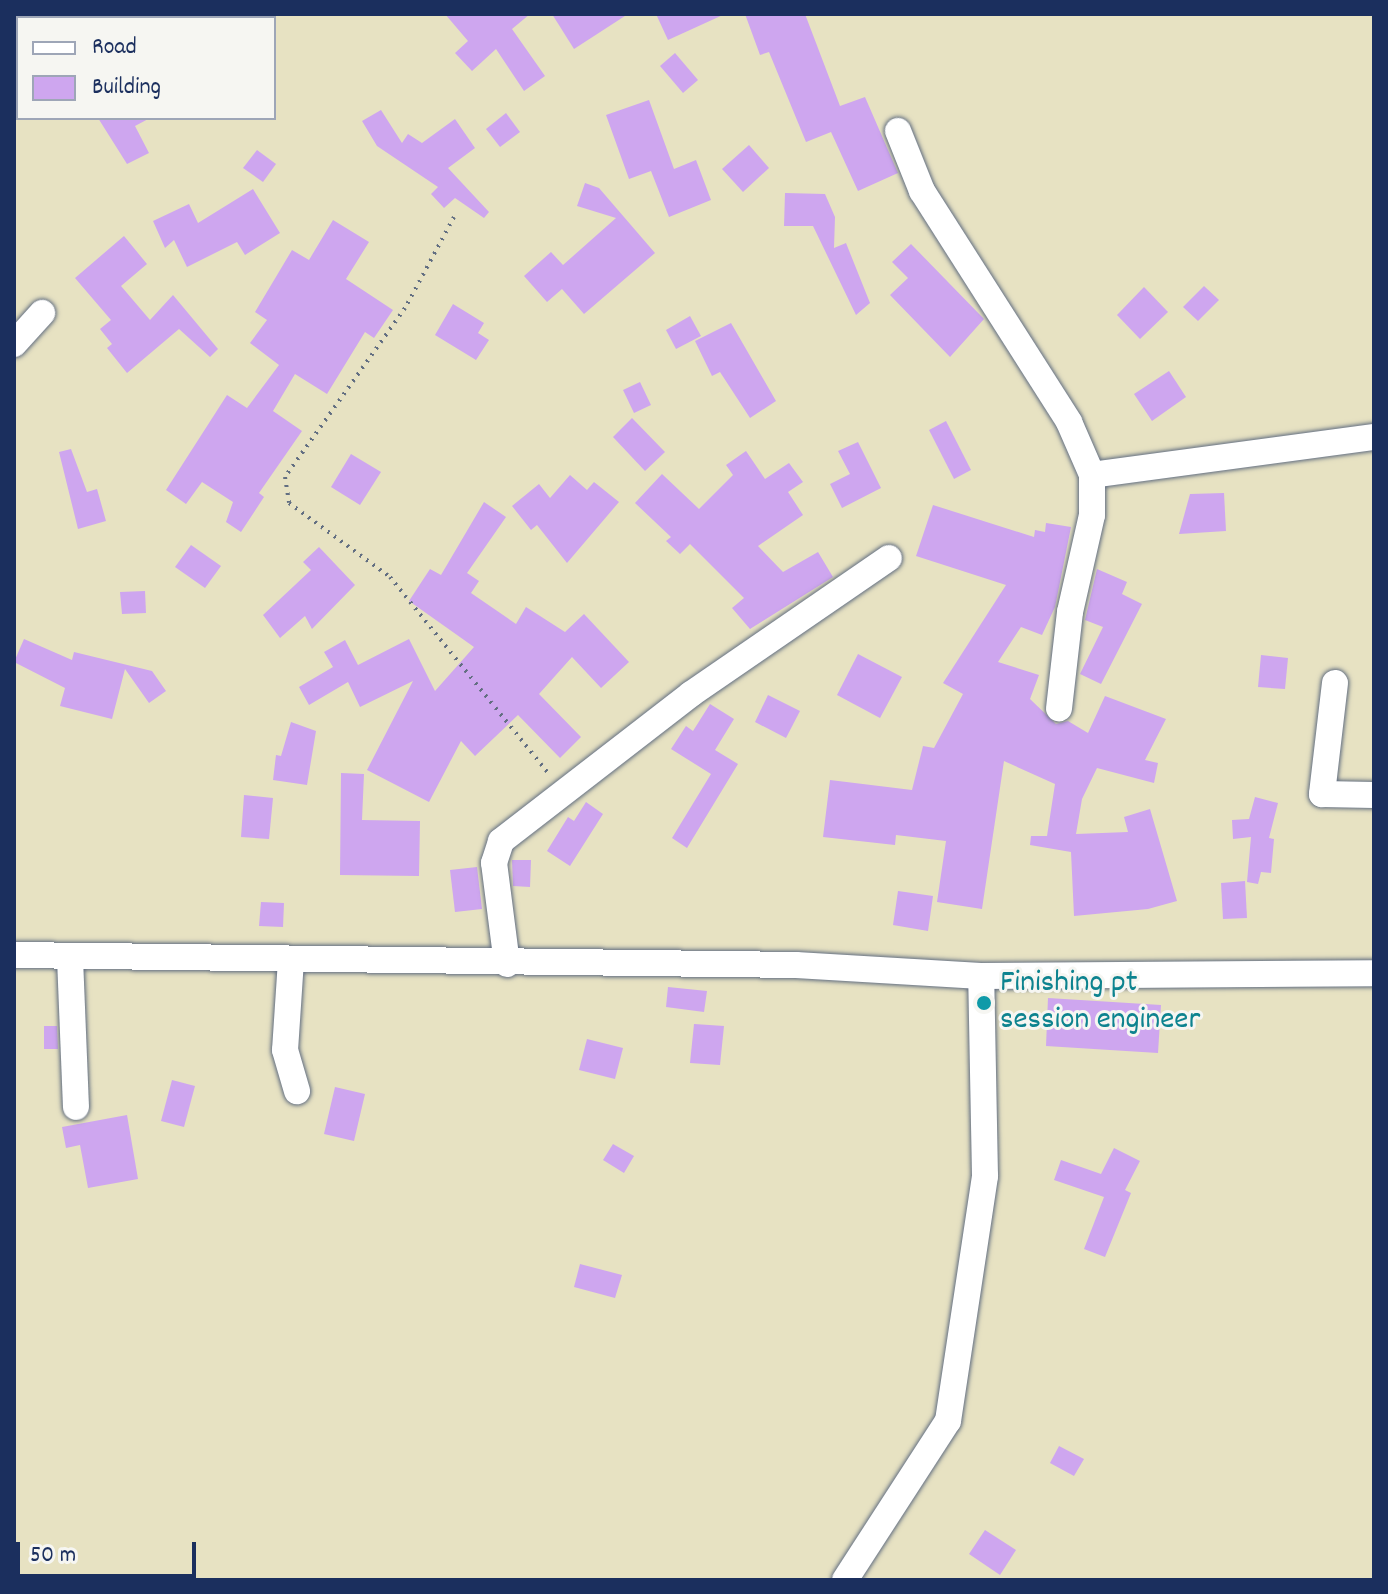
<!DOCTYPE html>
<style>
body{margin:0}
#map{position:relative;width:1388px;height:1594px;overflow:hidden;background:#e7e2c2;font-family:Dekko,sans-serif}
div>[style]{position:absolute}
.building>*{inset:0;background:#cea6ef}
.path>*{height:4px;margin-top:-2px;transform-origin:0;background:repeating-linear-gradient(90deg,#626e81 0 2px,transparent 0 8px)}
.roads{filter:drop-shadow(0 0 2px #626e81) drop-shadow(0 0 2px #626e81)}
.minor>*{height:26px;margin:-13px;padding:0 13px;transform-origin:13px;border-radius:13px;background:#fff}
.dots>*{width:22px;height:22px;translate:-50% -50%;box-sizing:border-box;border:4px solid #f6f6f2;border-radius:50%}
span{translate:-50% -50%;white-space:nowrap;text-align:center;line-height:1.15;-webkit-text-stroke:6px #f6f6f2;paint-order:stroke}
.culture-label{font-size:32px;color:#0d838f}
.left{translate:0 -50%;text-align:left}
.frame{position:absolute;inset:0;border:16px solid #1b2f5e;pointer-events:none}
.legend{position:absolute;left:16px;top:16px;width:260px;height:104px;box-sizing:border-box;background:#f6f6f2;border:2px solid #9ea6b7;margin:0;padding:10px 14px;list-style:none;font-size:24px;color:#1b2f5e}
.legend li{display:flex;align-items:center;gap:16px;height:40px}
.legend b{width:40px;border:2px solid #9ea6b7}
.scale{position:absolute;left:16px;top:1542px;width:180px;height:36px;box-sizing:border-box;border:4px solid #1b2f5e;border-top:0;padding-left:10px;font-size:24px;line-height:28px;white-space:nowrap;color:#1b2f5e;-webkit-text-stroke:6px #f6f6f2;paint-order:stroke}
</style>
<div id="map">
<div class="building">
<i style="clip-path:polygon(445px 14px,530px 14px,512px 29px,545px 76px,524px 91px,496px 49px,472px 71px,455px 53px,468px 41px)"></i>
<i style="clip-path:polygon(552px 14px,628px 14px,574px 49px)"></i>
<i style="clip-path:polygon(656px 14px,725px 14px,668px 40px)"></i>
<i style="clip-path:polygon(745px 14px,805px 14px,840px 106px,865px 97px,898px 173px,858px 191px,831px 132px,806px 142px,769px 52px,760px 55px)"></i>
<i style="clip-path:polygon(675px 53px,698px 80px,683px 93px,660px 66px)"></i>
<i style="clip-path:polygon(649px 100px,674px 169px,696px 160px,711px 200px,669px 217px,651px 171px,629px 179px,606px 115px)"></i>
<i style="clip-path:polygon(381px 110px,402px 143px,408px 134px,422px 143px,455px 119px,475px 148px,448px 168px,489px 212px,484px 218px,455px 198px,444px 208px,431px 194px,438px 187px,377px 146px,362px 121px)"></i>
<i style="clip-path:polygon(506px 113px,520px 132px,500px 147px,486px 129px)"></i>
<i style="clip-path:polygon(98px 118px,150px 118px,135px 126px,149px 153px,127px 164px)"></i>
<i style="clip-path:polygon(749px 145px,769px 168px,743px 192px,722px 169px)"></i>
<i style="clip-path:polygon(257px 150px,276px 164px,263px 182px,243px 168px)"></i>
<i style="clip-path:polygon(585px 183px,599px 188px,655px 253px,584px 314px,562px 289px,547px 302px,524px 276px,551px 252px,563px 265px,616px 218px,577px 206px)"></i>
<i style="clip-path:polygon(253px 189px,280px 233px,245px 255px,237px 242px,187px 267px,174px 240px,165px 248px,153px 221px,189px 204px,198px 223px)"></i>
<i style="clip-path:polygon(785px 193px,825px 194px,835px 217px,834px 248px,846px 243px,870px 303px,856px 315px,813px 226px,784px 226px)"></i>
<i style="clip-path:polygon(333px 220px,369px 242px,346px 279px,393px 310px,374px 338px,365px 332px,327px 394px,295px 374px,273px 411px,302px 431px,259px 493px,264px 497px,241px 532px,226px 522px,233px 502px,202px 482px,186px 504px,166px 490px,227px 395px,247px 408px,279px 365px,250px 343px,267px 320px,255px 312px,292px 250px,309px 260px)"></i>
<i style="clip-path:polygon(124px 236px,147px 264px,121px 286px,150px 320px,173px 295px,218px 349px,210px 357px,179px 329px,127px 373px,107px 348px,112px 344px,100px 329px,111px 320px,75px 278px)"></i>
<i style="clip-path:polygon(911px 244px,984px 319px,950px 357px,890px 295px,908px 278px,892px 262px)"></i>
<i style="clip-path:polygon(1204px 286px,1219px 300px,1198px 321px,1183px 307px)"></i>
<i style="clip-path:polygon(1144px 287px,1168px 312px,1140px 339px,1117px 315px)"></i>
<i style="clip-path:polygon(453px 304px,484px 323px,478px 333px,489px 340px,476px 360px,435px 335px)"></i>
<i style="clip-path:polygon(690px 316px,701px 336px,676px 349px,666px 330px)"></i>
<i style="clip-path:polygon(731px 323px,776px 401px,750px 418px,720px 372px,712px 376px,695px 341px)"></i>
<i style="clip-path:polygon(1169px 371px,1186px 397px,1152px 421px,1134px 394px)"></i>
<i style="clip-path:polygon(640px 382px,651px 405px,634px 413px,623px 390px)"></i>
<i style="clip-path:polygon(632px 418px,665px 452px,645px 471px,613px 437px)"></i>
<i style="clip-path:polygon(946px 421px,971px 470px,954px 479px,929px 430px)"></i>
<i style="clip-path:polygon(858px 442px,881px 488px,842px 508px,830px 484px,850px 474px,838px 451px)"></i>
<i style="clip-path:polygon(71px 449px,87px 492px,97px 489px,106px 521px,78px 529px,59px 452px)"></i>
<i style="clip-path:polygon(746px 451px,765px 479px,789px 463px,803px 482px,788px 492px,803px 515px,758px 546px,783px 572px,818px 552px,833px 577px,750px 629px,732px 608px,744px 598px,690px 544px,680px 554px,666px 541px,671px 537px,635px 503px,662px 474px,699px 509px,733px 475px,726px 465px)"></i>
<i style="clip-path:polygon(351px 454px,381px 472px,360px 505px,331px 487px)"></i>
<i style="clip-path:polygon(570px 475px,587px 490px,594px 482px,619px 502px,567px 563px,537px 525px,531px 530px,512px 506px,539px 484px,550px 498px)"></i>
<i style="clip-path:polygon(1224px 493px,1226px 531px,1179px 534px,1190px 494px)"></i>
<i style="clip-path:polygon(484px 502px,506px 517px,467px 573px,479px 581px,471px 593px,516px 624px,526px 607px,565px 632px,584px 614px,629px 662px,601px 688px,572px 657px,539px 694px,581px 737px,560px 758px,518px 715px,475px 756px,461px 741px,429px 802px,367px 770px,413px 681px,360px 707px,348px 682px,309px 705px,299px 687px,333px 667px,324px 652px,345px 640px,358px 665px,409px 639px,435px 691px,474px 647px,409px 601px,430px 569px,441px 575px)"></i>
<i style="clip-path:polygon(933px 505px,1034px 537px,1035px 530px,1045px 532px,1046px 523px,1071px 527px,1055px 607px,1042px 635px,1021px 627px,998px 662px,1039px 675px,1030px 699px,1056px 724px,1068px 721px,1088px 733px,1105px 696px,1166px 719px,1145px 760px,1158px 763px,1154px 783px,1097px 768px,1082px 799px,1076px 834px,1128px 832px,1124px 817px,1150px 809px,1177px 901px,1148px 909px,1074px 916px,1071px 852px,1030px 845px,1031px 836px,1047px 836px,1055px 784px,1004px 761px,982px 909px,937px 902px,946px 841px,896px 835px,895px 845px,823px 837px,830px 780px,912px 790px,923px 746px,934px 748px,963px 694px,943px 683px,1006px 585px,916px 556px)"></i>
<i style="clip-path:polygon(191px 545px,221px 566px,205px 588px,175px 567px)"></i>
<i style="clip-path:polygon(319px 547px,355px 585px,312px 629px,305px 616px,280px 638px,263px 615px,311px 570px,303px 562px)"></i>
<i style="clip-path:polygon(1097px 569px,1127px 582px,1122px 594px,1142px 604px,1101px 684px,1080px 674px,1103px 627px,1085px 620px)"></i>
<i style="clip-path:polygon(145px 591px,146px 613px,122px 614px,120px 592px)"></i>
<i style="clip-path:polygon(24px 639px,72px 660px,74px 652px,152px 671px,166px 691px,149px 703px,125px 669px,112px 719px,60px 706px,65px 688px,14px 662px)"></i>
<i style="clip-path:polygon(858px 654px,902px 677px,880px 718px,837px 695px)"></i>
<i style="clip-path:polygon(1261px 655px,1288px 658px,1285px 689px,1258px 687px)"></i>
<i style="clip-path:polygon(768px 695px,800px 711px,786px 738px,755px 722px)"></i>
<i style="clip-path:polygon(710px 704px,734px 719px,715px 750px,738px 764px,687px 848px,672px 838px,711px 774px,671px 749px,686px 726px,693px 731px)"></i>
<i style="clip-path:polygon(291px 722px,316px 731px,307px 785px,273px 780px,276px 755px,281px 756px)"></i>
<i style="clip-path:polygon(341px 773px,364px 774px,362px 820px,420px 821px,419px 876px,340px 875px)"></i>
<i style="clip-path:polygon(244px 795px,273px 798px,269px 839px,241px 837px)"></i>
<i style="clip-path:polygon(1255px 797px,1278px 803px,1269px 838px,1274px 839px,1271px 873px,1261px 872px,1258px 884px,1247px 882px,1251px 837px,1233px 839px,1232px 820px,1249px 819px)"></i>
<i style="clip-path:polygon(586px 802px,603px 814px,570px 866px,547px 851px,568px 817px,574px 821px)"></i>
<i style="clip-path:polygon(512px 860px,531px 860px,530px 887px,513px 886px)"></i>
<i style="clip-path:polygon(477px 867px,482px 909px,455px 912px,450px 870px)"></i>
<i style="clip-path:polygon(1245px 881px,1247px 918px,1223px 919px,1221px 883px)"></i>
<i style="clip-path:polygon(898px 891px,933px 896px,928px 931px,893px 925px)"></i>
<i style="clip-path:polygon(261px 902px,284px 903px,283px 927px,259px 926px)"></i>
<i style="clip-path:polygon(668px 987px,707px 991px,704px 1012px,666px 1007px)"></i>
<i style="clip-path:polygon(1048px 998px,1161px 1005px,1158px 1053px,1046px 1046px)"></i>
<i style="clip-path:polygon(694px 1024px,724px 1026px,720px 1065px,690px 1063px)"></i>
<i style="clip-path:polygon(44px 1026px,57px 1026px,58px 1049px,44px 1049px)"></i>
<i style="clip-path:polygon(587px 1039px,623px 1048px,615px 1079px,579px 1070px)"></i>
<i style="clip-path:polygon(172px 1080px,195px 1086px,184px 1127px,161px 1121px)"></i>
<i style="clip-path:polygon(335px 1087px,365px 1094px,354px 1141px,324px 1134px)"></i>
<i style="clip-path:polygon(127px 1115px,138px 1179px,88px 1188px,80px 1145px,66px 1148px,62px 1127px)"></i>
<i style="clip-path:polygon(613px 1144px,634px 1156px,624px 1173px,603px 1160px)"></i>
<i style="clip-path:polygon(1114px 1148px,1140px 1161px,1125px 1190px,1131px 1193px,1105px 1257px,1084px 1249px,1104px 1197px,1054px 1180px,1061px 1160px,1101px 1174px)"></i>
<i style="clip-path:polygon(580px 1264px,622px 1275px,615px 1298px,574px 1287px)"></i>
<i style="clip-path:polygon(1059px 1446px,1084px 1459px,1074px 1476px,1050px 1463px)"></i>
<i style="clip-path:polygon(985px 1530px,1016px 1550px,1000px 1575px,969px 1554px)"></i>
</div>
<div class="path">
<i style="left:454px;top:217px;width:103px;rotate:118.3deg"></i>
<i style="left:405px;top:308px;width:207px;rotate:125.4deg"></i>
<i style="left:285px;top:477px;width:26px;rotate:81deg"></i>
<i style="left:289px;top:503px;width:125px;rotate:36.2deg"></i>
<i style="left:390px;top:577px;width:255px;rotate:51.1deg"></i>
</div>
<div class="roads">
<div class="minor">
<i style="left:898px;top:131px;width:65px;rotate:68.2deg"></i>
<i style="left:922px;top:191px;width:274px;rotate:57.5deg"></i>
<i style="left:1069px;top:422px;width:58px;rotate:66.5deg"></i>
<i style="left:1092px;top:475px;width:40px;rotate:90deg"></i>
<i style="left:1092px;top:515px;width:99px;rotate:102.8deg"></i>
<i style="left:1070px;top:612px;width:97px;rotate:96.5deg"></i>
<i style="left:14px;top:344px;width:42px;rotate:-47.9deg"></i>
<i style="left:1092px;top:475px;width:285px;rotate:-7.7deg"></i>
<i style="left:1335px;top:683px;width:112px;rotate:96.7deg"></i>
<i style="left:1322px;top:794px;width:52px;rotate:1.1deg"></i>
<i style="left:14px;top:955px;width:782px;rotate:0.73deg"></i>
<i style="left:796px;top:965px;width:185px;rotate:3.4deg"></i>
<i style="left:981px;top:976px;width:393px;rotate:-0.4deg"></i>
<i style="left:70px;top:958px;width:149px;rotate:87.7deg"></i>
<i style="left:291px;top:960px;width:90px;rotate:93.8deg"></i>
<i style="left:285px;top:1050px;width:43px;rotate:73.7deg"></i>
<i style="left:507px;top:964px;width:102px;rotate:-97.3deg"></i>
<i style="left:494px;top:863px;width:23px;rotate:-72deg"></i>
<i style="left:501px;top:841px;width:240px;rotate:-37.7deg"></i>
<i style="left:691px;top:694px;width:240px;rotate:-34.5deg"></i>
<i style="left:845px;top:1580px;width:189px;rotate:-57.1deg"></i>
<i style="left:948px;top:1421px;width:248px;rotate:-81.4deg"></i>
<i style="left:985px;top:1176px;width:200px;rotate:-91.1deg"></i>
</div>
</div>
<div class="dots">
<i style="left:984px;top:1003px;background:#0f9aa8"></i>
</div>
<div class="culture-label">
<span class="left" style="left:1000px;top:1003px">Finishing pt<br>session engineer</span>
</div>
<div class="frame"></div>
<ul class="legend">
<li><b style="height:10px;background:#fff"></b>Road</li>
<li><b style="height:22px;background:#cea6ef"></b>Building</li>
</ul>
<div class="scale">50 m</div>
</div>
